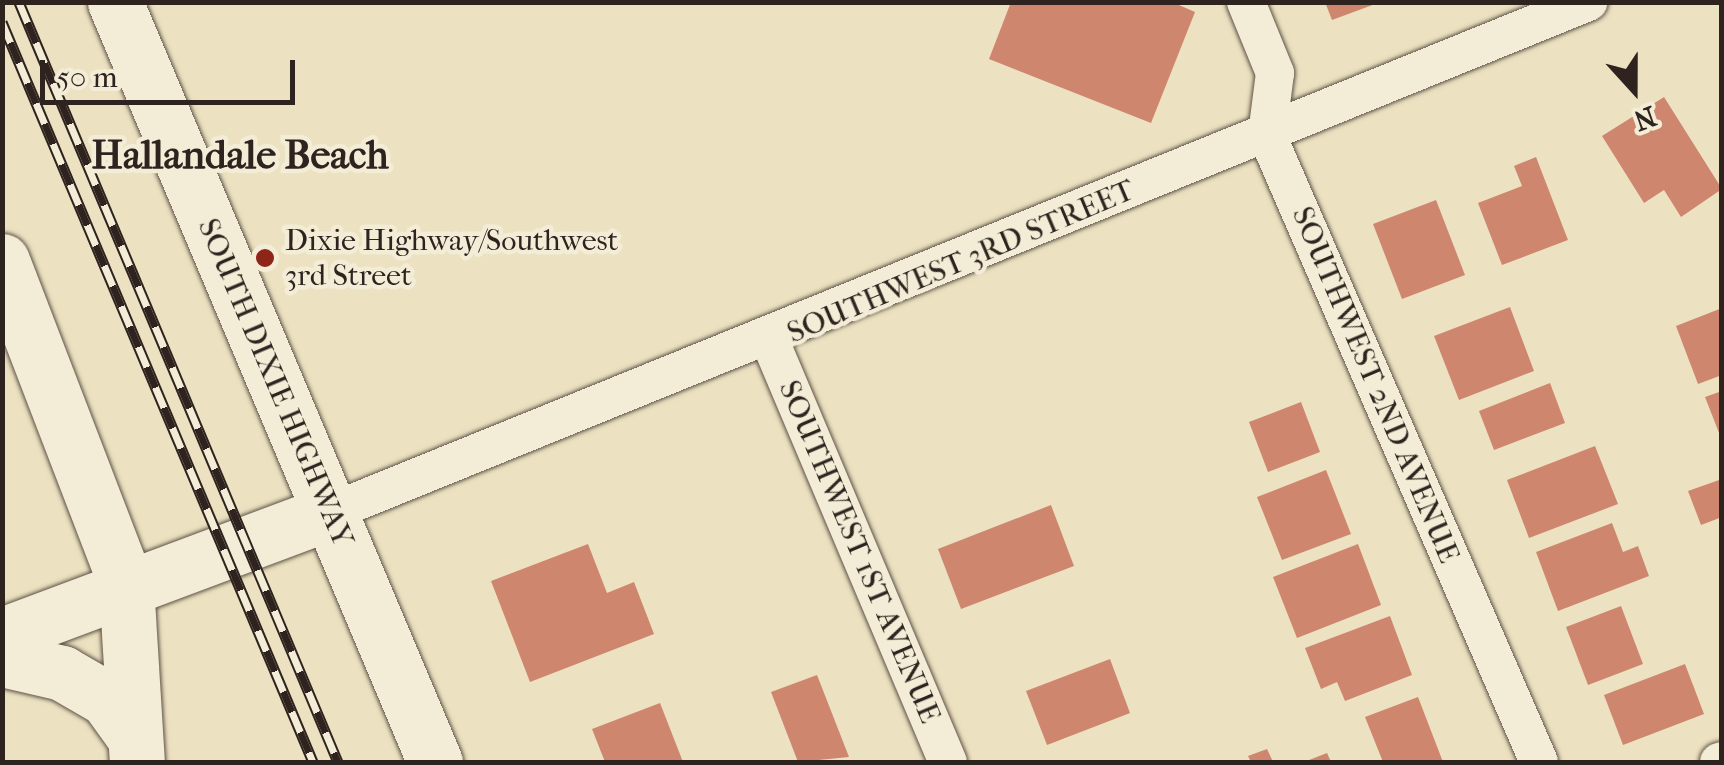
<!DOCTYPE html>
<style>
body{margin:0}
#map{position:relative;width:1724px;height:765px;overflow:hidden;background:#ece1c0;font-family:"IM FELL French Canon",serif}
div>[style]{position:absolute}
.building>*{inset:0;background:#cf866e}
.roads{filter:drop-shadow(0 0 2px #5e5247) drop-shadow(0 0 2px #5e5247)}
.street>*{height:38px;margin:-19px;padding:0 19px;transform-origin:19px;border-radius:19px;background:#f3ecd6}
.secondary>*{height:55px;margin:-27.5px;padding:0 27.5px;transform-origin:27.5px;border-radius:27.5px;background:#f3ecd6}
.rail>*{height:11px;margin-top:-5.5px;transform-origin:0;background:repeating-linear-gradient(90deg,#f3ecd6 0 22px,#2f231f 0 44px);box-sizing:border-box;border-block:2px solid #2f231f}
.dots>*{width:28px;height:28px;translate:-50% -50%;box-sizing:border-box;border:5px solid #f3ecd6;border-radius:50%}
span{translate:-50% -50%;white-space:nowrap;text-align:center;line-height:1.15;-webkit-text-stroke:9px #f3ecd6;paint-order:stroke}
.poi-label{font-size:30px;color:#2f231f}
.left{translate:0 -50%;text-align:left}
.street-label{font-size:30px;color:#2f231f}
.district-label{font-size:40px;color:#2f231f;font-weight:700}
.frame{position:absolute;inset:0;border:5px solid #2f231f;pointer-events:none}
.north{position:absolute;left:1584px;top:40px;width:100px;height:100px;-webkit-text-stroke:8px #f3ecd6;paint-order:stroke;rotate:159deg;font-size:28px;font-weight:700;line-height:40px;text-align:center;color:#2f231f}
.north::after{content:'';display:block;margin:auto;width:35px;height:45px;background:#2f231f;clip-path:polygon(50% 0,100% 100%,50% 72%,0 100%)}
.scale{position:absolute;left:40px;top:60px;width:255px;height:45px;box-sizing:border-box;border:5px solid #2f231f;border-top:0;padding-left:12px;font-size:30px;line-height:35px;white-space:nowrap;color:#2f231f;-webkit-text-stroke:8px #f3ecd6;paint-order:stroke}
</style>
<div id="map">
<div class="building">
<i style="clip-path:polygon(1011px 2px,1172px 2px,1195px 12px,1151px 123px,989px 59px)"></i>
<i style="clip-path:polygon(1325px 2px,1378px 2px,1378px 3px,1332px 20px)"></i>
<i style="clip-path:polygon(1664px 97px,1722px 189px,1681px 217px,1664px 190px,1644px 203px,1602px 136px)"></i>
<i style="clip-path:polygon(1536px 157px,1568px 240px,1502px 265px,1478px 203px,1522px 186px,1514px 166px)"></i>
<i style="clip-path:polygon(1436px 200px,1465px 275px,1402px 299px,1373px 224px)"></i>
<i style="clip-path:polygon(1510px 307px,1534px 371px,1459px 400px,1434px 336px)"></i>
<i style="clip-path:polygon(1722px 308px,1722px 375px,1698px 384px,1676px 326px)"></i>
<i style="clip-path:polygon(1550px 383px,1565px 423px,1494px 450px,1479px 411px)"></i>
<i style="clip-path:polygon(1722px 391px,1722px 438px,1721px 438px,1705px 397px)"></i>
<i style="clip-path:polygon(1301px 402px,1320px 452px,1268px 472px,1249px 422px)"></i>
<i style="clip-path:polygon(1595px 446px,1618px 504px,1529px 538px,1507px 480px)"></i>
<i style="clip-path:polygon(1326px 470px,1351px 534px,1282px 560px,1257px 497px)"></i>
<i style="clip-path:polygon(1722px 479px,1722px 517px,1701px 525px,1688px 491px)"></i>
<i style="clip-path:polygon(1051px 505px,1074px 566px,961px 609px,938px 549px)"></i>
<i style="clip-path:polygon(1612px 523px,1623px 552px,1638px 546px,1649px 576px,1558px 611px,1536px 552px)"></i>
<i style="clip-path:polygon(588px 544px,607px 593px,634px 582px,654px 634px,530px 682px,491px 581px)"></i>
<i style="clip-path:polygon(1358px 544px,1381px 605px,1297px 638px,1273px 577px)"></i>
<i style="clip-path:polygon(1621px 606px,1643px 664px,1588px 685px,1566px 627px)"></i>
<i style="clip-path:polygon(1390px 616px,1412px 675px,1345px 701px,1337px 682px,1321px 689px,1305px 648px)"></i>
<i style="clip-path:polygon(1110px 659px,1130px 713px,1047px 745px,1026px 691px)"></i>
<i style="clip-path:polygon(1685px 664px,1704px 714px,1623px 745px,1604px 695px)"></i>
<i style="clip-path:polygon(817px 675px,849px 757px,798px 762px,771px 692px)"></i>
<i style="clip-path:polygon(1418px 697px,1443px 762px,1383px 762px,1365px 717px)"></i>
<i style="clip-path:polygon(660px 703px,683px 762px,605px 762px,592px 729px)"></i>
<i style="clip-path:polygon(1267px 749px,1273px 762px,1251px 762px,1248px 756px)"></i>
<i style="clip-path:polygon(1327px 753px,1331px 762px,1304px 762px)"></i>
</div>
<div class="roads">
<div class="street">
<i style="left:1246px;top:2px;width:77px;rotate:67.8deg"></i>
<i style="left:1275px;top:73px;width:63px;rotate:97.4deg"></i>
<i style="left:1267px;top:135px;width:683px;rotate:66.55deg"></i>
<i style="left:770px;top:341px;width:457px;rotate:67.1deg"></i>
<i style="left:331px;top:512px;width:1357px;rotate:-22.08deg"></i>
<i style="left:1719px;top:762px;width:3px;rotate:-18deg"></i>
</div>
<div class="secondary">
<i style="left:115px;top:2px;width:825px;rotate:67.17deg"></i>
<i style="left:2px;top:261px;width:346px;rotate:69deg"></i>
<i style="left:126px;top:584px;width:178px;rotate:86.5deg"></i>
<i style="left:2px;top:635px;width:351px;rotate:-20.5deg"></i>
<i style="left:2px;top:659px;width:62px;rotate:13.1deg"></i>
<i style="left:62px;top:673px;width:52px;rotate:30deg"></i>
<i style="left:107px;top:699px;width:48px;rotate:54.3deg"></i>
</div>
</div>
<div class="rail">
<i style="left:19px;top:2px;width:824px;rotate:67.23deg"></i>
<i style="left:2px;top:22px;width:803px;rotate:67.2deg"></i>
</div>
<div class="dots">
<i style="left:265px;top:258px;background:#8f2418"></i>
</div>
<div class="poi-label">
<span class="left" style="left:285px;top:258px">Dixie Highway/Southwest<br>3rd Street</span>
</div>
<div class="street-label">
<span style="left:961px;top:262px;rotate:-23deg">SOUTHWEST 3RD STREET</span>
<span style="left:275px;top:383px;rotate:67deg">SOUTH DIXIE HIGHWAY</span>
<span style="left:1375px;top:385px;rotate:67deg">SOUTHWEST 2ND AVENUE</span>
<span style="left:859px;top:552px;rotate:67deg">SOUTHWEST 1ST AVENUE</span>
</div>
<div class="district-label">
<span style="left:240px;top:155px">Hallandale Beach</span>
</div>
<div class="frame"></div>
<div class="north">N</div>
<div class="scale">50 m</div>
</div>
